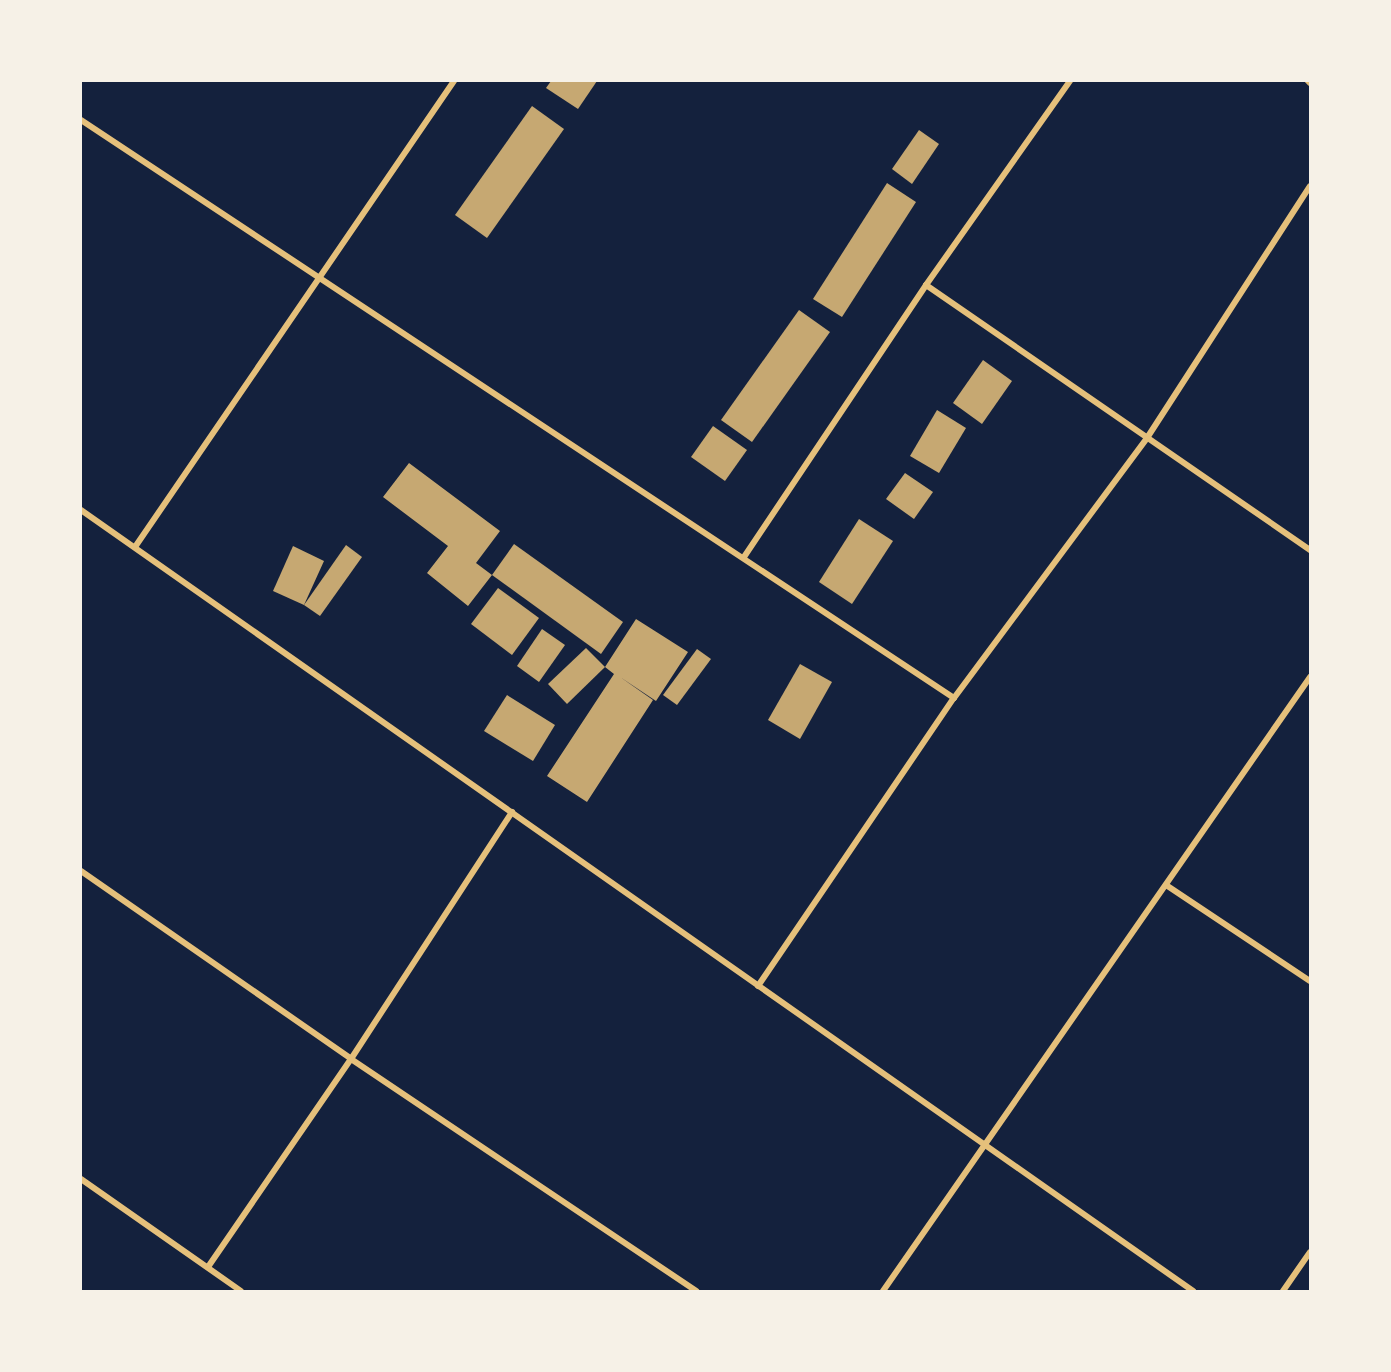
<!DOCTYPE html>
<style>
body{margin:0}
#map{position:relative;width:1391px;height:1372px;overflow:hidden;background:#14213d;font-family:Mulish,sans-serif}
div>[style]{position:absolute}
.building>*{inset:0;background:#c6a872}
.minor>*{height:6px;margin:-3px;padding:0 3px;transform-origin:3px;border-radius:3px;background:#e5c07b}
span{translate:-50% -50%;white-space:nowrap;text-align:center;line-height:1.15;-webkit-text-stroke:4.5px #f6f1e7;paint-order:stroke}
.frame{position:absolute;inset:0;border:82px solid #f6f1e7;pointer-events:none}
</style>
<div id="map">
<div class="building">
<i style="clip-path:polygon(551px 81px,597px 81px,578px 109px,546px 88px)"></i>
<i style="clip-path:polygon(532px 106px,564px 129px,487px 238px,455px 215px)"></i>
<i style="clip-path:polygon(919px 130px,939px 144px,912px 184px,892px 169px)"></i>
<i style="clip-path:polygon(887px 183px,916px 202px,842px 317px,813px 299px)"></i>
<i style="clip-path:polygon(799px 310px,830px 332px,752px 442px,721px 420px)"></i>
<i style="clip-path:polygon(983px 360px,1012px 381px,982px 424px,953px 403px)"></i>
<i style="clip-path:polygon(937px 410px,966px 428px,939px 473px,910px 456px)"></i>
<i style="clip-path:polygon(713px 426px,747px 450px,725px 481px,691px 457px)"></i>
<i style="clip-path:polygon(409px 463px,500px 531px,476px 563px,492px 575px,468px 606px,427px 573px,448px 546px,383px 497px)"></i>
<i style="clip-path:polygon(905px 473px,933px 492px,914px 519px,886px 499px)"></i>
<i style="clip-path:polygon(859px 519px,893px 541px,852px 604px,819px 582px)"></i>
<i style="clip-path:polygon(514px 544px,623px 622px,601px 654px,492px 575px)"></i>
<i style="clip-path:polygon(346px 545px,362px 557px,320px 616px,304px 605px)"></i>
<i style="clip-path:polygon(293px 546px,324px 561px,304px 605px,273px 591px)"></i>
<i style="clip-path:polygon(498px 588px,539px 618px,512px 655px,471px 624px)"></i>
<i style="clip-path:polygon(636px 619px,688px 652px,656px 701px,620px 677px,653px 700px,587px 802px,547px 776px,614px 674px,605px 667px)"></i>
<i style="clip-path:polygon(542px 629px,565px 645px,539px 682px,517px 666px)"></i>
<i style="clip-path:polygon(586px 648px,605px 667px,567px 704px,548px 684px)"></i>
<i style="clip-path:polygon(697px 649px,711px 659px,677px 705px,663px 695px)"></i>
<i style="clip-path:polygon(800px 664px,832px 682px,800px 739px,768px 720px)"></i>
<i style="clip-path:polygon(507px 695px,555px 725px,533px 761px,484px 731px)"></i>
</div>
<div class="minor">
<i style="left:1308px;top:81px;width:3px;rotate:45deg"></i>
<i style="left:81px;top:120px;width:1047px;rotate:33.51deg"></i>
<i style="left:926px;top:285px;width:467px;rotate:34.6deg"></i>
<i style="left:81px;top:510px;width:1359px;rotate:35.08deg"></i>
<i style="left:135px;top:547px;width:565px;rotate:-55.61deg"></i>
<i style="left:744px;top:557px;width:327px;rotate:-56.2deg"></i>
<i style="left:926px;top:285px;width:250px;rotate:-54.8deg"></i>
<i style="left:81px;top:871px;width:329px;rotate:34.8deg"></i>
<i style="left:351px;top:1059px;width:416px;rotate:33.9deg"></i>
<i style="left:1166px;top:885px;width:173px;rotate:33.7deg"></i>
<i style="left:758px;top:986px;width:348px;rotate:-55.8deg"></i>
<i style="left:954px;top:698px;width:324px;rotate:-53.4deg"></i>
<i style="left:1147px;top:438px;width:300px;rotate:-57.1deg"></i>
<i style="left:81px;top:1179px;width:195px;rotate:35deg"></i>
<i style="left:208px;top:1267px;width:252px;rotate:-55.5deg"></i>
<i style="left:351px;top:1059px;width:295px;rotate:-56.9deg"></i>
<i style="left:883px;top:1291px;width:748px;rotate:-55.18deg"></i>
<i style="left:1283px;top:1291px;width:47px;rotate:-55.3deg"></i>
</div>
<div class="frame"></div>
</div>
